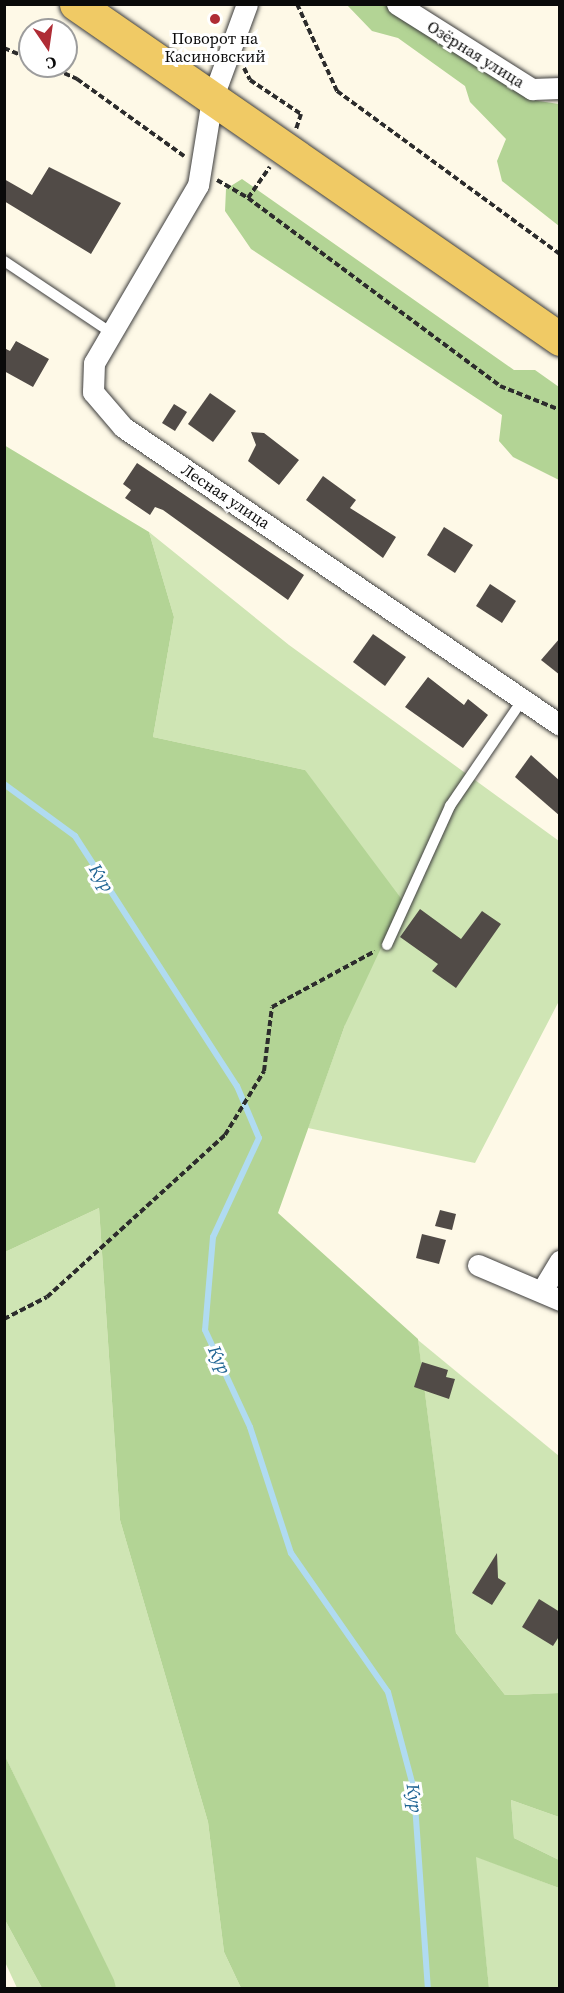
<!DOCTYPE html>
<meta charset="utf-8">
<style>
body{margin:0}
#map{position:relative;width:564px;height:1993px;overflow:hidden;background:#fef9e7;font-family:"Source Serif 4",serif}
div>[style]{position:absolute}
.green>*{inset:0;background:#cfe5b4}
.forest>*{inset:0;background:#b3d495}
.stream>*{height:6px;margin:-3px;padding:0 3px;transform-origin:3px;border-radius:3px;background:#b0dbf1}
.building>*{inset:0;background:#514b47}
.path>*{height:4px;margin-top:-2px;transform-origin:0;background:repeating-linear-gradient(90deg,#2c2c2c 0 6px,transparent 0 9px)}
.roads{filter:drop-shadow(0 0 2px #3d3d3d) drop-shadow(0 0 2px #3d3d3d)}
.service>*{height:10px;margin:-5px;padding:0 5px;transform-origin:5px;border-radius:5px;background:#fff}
.minor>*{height:21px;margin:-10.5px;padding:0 10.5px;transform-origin:10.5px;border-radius:10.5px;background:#fff}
.primary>*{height:33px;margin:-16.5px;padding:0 16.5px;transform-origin:16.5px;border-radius:16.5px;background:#f0ca65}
.dots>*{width:16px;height:16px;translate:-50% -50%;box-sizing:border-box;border:3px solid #fff;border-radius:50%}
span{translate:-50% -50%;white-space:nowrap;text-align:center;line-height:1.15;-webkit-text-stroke:6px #fff;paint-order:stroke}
.poi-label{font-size:16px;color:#0a0a0a}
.street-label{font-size:16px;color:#0a0a0a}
.water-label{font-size:18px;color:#1c6292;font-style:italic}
.frame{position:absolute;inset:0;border:6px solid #0a0a0a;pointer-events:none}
.north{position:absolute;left:18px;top:18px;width:60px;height:60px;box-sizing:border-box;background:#fff;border:2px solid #9d9d9d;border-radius:50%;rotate:167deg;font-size:16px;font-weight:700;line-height:24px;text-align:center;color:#0a0a0a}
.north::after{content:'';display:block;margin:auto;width:21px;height:27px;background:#af2c35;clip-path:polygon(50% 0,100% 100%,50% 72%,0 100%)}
</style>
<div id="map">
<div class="green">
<i style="clip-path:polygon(149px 532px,289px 645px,559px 841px,559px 1001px,475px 1163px,308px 1128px,345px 1025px,305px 770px,153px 737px,174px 617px)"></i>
<i style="clip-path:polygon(99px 1208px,120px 1520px,208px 1822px,224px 1952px,241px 1988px,116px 1988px,5px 1756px,5px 1252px)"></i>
<i style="clip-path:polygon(418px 1340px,559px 1456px,559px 1693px,505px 1695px,456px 1633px)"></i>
<i style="clip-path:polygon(511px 1800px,559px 1817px,559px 1860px,514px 1838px)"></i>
<i style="clip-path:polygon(475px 1856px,559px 1888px,559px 1988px,489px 1988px)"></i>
<i style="clip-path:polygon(5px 1920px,42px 1988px,17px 1988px,5px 1962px)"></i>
</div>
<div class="forest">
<i style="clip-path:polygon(347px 5px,392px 5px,532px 100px,559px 104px,559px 226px,502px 181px,497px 161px,506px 139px,470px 102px,465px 86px,398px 38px,372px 31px)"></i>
<i style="clip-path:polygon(242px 179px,514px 370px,535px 370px,559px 387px,559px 480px,513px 457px,499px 441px,502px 415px,251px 249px,225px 211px,226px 189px)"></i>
<i style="clip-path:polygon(4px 445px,149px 532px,174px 617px,153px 737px,305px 770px,403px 901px,345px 1025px,278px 1213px,418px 1339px,456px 1633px,505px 1695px,559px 1693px,559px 1817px,511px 1800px,514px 1838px,559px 1860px,559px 1888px,476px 1857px,489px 1988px,241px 1988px,224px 1952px,208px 1822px,120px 1520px,99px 1208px,5px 1252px)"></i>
<i style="clip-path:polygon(5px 1756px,114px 1980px,116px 1988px,42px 1988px,5px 1920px)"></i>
</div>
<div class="stream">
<i style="left:4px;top:784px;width:88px;rotate:36.2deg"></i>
<i style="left:75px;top:836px;width:298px;rotate:57.1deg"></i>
<i style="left:237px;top:1086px;width:56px;rotate:67.1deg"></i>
<i style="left:259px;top:1138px;width:109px;rotate:114.9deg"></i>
<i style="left:213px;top:1237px;width:93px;rotate:94.9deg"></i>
<i style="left:205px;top:1330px;width:107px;rotate:65.1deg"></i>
<i style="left:250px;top:1427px;width:133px;rotate:72deg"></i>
<i style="left:291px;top:1553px;width:169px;rotate:55.1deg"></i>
<i style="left:388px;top:1692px;width:101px;rotate:75.1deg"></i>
<i style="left:414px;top:1790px;width:198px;rotate:86deg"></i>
</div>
<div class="building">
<i style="clip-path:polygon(49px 167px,121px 203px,91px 254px,4px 201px,4px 179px,32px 195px)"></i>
<i style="clip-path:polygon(16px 341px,49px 359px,33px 387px,4px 371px,4px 348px,10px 351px)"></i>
<i style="clip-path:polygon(210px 393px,236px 411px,213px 442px,188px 424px)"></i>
<i style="clip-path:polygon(174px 404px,187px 412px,175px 431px,162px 423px)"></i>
<i style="clip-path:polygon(251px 432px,264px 433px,299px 460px,279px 485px,248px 461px,256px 445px)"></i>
<i style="clip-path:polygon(137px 463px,304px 575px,288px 600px,163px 510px,155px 507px,150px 515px,125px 498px,131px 490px,123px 484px)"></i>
<i style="clip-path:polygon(323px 476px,356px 500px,350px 508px,396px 537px,383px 558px,306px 500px)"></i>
<i style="clip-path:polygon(444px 527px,473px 545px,455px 573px,427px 555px)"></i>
<i style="clip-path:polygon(490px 584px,516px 601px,502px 623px,476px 606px)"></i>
<i style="clip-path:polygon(373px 634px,406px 657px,385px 686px,353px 662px)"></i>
<i style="clip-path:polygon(560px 638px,560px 675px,541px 660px)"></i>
<i style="clip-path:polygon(428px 677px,464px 705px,468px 699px,488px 715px,463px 748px,405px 707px)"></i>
<i style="clip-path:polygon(531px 755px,560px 781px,560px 816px,515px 777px)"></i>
<i style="clip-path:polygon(420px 909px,461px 939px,482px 911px,501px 924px,456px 988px,432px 971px,438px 964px,400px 937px)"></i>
<i style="clip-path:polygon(440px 1210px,456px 1214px,452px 1230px,435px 1226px)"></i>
<i style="clip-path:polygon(422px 1234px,446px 1240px,439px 1264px,416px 1258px)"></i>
<i style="clip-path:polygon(422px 1362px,448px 1370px,446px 1377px,455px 1379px,449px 1399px,414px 1387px)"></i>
<i style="clip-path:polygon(497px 1553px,498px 1578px,506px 1583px,492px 1605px,472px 1593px)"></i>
<i style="clip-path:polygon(539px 1599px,560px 1612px,560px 1635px,553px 1646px,522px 1627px)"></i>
</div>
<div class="path">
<i style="left:297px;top:4px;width:96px;rotate:65.3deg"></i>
<i style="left:337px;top:91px;width:276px;rotate:36.2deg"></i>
<i style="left:4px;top:48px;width:28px;rotate:23deg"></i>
<i style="left:48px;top:66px;width:32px;rotate:24deg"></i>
<i style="left:77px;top:79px;width:132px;rotate:35.7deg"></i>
<i style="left:244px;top:68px;width:13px;rotate:63deg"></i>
<i style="left:250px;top:80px;width:61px;rotate:33.7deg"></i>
<i style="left:301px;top:114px;width:16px;rotate:108deg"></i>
<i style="left:217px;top:180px;width:36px;rotate:30deg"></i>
<i style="left:248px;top:198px;width:38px;rotate:-55deg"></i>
<i style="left:248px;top:198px;width:314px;rotate:36.7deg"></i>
<i style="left:500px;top:386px;width:65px;rotate:21.8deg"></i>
<i style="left:4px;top:1319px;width:48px;rotate:-27.1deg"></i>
<i style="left:47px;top:1297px;width:241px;rotate:-42.3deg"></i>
<i style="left:225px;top:1135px;width:75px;rotate:-58.6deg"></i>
<i style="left:264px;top:1071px;width:64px;rotate:-82.9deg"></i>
<i style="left:272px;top:1007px;width:117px;rotate:-28.5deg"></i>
</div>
<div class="roads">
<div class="service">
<i style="left:4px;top:261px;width:131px;rotate:33.8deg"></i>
<i style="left:387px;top:945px;width:153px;rotate:-65.6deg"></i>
<i style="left:450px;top:806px;width:130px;rotate:-55.7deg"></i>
</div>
<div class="minor">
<i style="left:247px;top:4px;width:101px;rotate:110.2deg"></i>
<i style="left:212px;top:99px;width:87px;rotate:99.2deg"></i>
<i style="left:198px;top:185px;width:206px;rotate:120.3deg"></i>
<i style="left:94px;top:363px;width:29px;rotate:92deg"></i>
<i style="left:93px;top:392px;width:46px;rotate:49.4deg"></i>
<i style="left:123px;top:427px;width:529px;rotate:34.29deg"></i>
<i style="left:397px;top:4px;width:160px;rotate:32.2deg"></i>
<i style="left:532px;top:89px;width:28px;rotate:-2deg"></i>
<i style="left:478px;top:1265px;width:89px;rotate:23.1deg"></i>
<i style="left:543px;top:1289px;width:33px;rotate:-59deg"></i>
</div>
<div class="primary">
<i style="left:76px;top:4px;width:589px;rotate:34.69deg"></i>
</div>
</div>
<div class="dots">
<i style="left:215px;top:19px;background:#af2c35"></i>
</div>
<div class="poi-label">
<span style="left:215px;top:47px">Поворот на<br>Касиновский</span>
</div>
<div class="street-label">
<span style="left:476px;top:54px;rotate:32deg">Озёрная улица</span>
<span style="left:226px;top:496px;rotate:34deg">Лесная улица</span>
</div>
<div class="water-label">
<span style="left:101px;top:878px;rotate:58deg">Кур</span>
<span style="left:219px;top:1360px;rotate:65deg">Кур</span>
<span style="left:414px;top:1798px;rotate:82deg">Кур</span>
</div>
<div class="frame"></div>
<div class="north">С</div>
</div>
